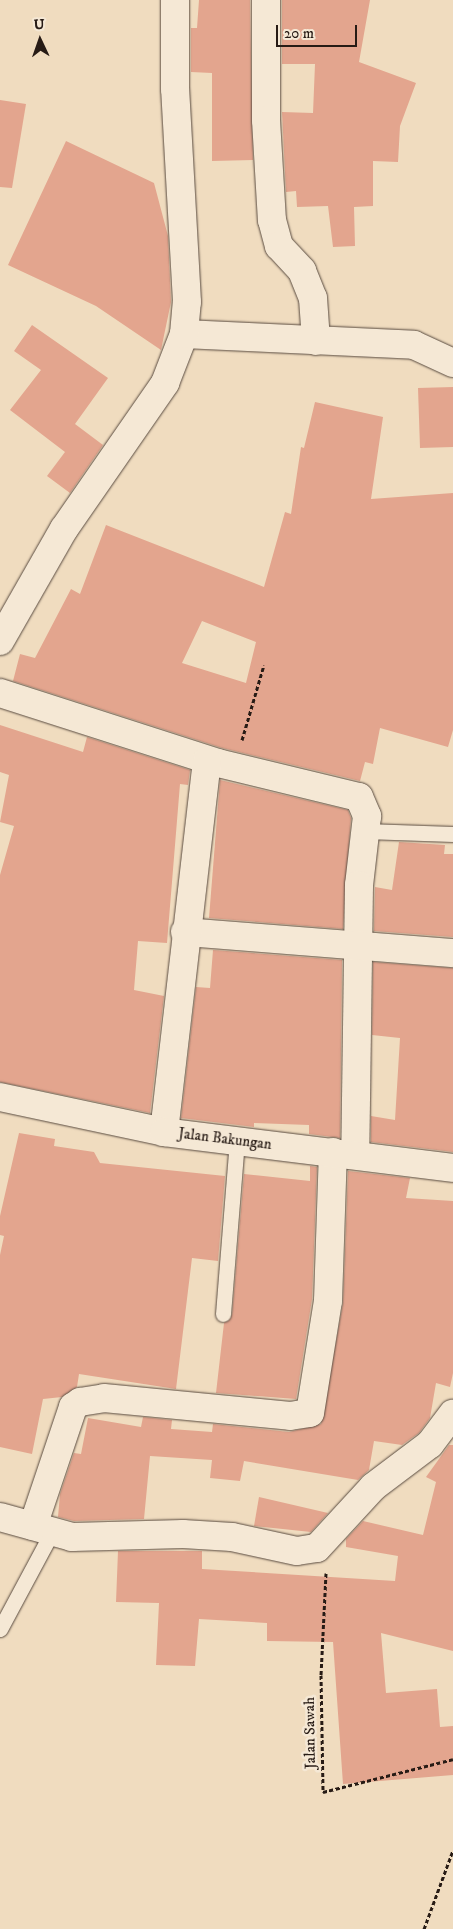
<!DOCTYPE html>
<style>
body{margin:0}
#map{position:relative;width:453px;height:1929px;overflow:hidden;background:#f0dcbf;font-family:"IM FELL DW Pica",serif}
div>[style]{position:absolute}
.building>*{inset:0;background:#e3a58e}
.path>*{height:3px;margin-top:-1.5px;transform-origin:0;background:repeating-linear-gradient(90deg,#271b15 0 4px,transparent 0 6.5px)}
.roads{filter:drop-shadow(0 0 1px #594b40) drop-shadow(0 0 1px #594b40)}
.lane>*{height:15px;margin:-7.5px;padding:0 7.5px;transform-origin:7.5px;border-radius:7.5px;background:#f5e8d5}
.street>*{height:28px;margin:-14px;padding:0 14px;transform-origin:14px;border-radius:14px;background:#f5e8d5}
.secondary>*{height:28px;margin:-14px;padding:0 14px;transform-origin:14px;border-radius:14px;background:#f5e8d5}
span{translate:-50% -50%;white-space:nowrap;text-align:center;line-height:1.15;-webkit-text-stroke:5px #f5e8d5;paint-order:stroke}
.street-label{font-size:15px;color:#271b15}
.north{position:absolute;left:15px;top:15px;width:50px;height:50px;-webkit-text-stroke:4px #f5e8d5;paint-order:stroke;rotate:357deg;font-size:14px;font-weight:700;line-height:20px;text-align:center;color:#271b15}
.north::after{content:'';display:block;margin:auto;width:18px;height:22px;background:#271b15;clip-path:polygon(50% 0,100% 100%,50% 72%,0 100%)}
.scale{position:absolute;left:276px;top:25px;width:81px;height:22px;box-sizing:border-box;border:2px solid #271b15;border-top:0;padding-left:6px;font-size:15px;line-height:18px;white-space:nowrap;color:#271b15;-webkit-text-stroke:4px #f5e8d5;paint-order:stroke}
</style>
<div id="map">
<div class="building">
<i style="clip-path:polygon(199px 0,250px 0,253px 160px,212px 161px,212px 73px,191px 72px,191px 28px,197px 28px)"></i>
<i style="clip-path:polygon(282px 0,370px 0,359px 62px,416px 83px,400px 126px,398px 162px,373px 161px,373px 206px,354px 207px,355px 246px,333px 247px,328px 206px,297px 207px,296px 191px,286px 192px,282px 112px,313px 113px,315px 64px,282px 64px)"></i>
<i style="clip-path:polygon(0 100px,26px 104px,12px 188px,0 187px)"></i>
<i style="clip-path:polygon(66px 141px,154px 183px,168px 236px,171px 302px,161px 350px,96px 306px,8px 265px)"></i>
<i style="clip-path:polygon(32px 325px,108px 378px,75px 424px,103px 445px,70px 493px,47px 476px,65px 452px,10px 410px,41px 370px,14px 351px)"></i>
<i style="clip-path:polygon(453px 387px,453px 447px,420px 448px,418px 388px)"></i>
<i style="clip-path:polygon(evenodd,315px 402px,383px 417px,371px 499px,453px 493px,453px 730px,448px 747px,380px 728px,373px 764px,365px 762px,360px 781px,222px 748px,13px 681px,20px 654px,35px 658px,71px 589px,80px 594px,106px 525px,264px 587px,285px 512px,291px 514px,301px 447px,304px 448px,315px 402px,202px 621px,256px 642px,246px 683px,182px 663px,202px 621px)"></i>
<i style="clip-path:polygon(0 725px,83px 752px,87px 737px,190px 770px,188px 785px,180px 784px,167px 943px,138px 941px,134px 990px,164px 996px,150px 1113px,0 1082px,0 875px,14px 826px,0 822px,9px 775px,0 772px)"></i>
<i style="clip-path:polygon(220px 780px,348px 810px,351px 818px,343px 929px,209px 918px)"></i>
<i style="clip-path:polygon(399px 842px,445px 845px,444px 854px,453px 854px,453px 937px,374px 931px,375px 887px,392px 890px)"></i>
<i style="clip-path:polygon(213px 950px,342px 960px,340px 1138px,309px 1134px,309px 1125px,254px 1123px,254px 1127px,181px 1118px,196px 987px,210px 988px)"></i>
<i style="clip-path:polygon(373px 962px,453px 968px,453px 1152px,371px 1142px,371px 1116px,395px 1120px,400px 1038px,372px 1035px)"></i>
<i style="clip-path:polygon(19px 1133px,55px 1139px,54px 1146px,94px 1152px,100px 1163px,225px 1176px,218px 1261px,192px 1258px,176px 1389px,79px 1374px,77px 1387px,62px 1397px,43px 1399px,32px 1454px,0 1447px,0 1255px,4px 1236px,0 1235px,0 1216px)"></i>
<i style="clip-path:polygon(310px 1166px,317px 1167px,312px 1299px,296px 1399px,216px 1393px,224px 1323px,232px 1315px,244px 1174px,310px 1181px)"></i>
<i style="clip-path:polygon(348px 1171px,410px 1178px,406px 1198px,453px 1201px,453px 1373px,450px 1387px,436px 1383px,430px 1418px,419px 1433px,402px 1445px,374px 1441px,369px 1470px,358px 1480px,244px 1461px,240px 1481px,210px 1478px,212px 1460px,150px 1456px,144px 1519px,74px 1521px,58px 1517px,60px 1494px,74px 1453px,81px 1454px,88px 1418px,141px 1427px,143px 1417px,172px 1420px,171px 1429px,212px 1432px,213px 1424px,289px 1432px,321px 1424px,343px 1303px)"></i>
<i style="clip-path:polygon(449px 1445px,453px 1445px,453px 1651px,381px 1633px,386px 1693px,437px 1689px,440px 1727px,453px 1726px,453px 1775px,343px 1784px,333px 1642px,267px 1641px,267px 1623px,199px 1619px,195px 1666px,156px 1665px,159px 1603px,116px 1602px,118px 1551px,202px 1551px,202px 1569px,395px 1581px,398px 1556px,346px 1547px,346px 1539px,363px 1521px,423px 1535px,436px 1482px,426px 1477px)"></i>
<i style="clip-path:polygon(259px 1497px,328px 1513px,311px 1532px,254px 1526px)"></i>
</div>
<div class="path">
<i style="left:242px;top:740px;width:78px;rotate:-73.7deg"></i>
<i style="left:326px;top:1573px;width:102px;rotate:92.8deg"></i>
<i style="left:321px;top:1675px;width:117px;rotate:89deg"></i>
<i style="left:323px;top:1792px;width:134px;rotate:-14.2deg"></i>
<i style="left:424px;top:1929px;width:84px;rotate:-69.8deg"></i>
</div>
<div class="roads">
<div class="lane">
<i style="left:365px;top:831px;width:88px;rotate:2deg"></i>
<i style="left:223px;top:1314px;width:174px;rotate:-85.4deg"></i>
<i style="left:0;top:1629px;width:108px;rotate:-61.8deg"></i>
</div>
<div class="street">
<i style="left:266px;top:0;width:120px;rotate:90deg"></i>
<i style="left:266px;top:120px;width:100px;rotate:86.6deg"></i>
<i style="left:272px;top:220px;width:27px;rotate:75deg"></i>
<i style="left:279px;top:246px;width:34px;rotate:47deg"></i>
<i style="left:302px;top:271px;width:29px;rotate:68deg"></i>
<i style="left:313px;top:298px;width:43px;rotate:86deg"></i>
<i style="left:184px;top:334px;width:230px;rotate:2.7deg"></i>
<i style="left:414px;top:345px;width:43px;rotate:24.8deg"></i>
<i style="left:0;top:641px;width:129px;rotate:-60.3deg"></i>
<i style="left:64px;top:529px;width:178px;rotate:-55.3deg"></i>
<i style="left:165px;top:383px;width:53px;rotate:-68.8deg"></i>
<i style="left:184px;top:334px;width:32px;rotate:-85deg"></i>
<i style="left:187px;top:302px;width:213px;rotate:-93.2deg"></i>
<i style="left:175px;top:89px;width:89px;rotate:-90deg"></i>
<i style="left:0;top:693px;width:229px;rotate:17.8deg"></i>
<i style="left:218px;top:763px;width:145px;rotate:13.6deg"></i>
<i style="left:359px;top:797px;width:21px;rotate:67deg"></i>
<i style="left:367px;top:816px;width:69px;rotate:96.6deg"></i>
<i style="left:359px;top:885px;width:270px;rotate:90.8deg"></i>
<i style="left:185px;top:932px;width:269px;rotate:4.5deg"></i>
<i style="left:164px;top:1132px;width:374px;rotate:-83.4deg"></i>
<i style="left:0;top:1517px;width:75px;rotate:15.5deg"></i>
<i style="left:72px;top:1537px;width:111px;rotate:-1.5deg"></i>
<i style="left:183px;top:1534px;width:49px;rotate:3.5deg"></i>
<i style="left:232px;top:1537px;width:66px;rotate:12.2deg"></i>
<i style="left:297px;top:1551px;width:20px;rotate:-9deg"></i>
<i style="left:317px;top:1548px;width:83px;rotate:-47.4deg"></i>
<i style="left:373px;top:1487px;width:71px;rotate:-37deg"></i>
<i style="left:430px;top:1444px;width:38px;rotate:-53deg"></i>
<i style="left:33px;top:1526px;width:126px;rotate:-71.4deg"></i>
<i style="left:73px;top:1407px;width:9px;rotate:-36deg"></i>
<i style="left:80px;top:1402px;width:24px;rotate:-9deg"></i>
<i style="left:104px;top:1398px;width:187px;rotate:5.5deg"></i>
<i style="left:290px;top:1416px;width:20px;rotate:-9deg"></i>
<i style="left:310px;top:1413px;width:113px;rotate:-80.9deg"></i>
<i style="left:328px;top:1301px;width:149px;rotate:-88.1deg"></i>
</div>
<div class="secondary">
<i style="left:0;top:1097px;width:168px;rotate:12deg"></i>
<i style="left:164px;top:1132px;width:291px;rotate:7.1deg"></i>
</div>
</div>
<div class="street-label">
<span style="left:225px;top:1139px;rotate:7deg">Jalan Bakungan</span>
<span style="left:310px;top:1733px;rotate:-91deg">Jalan Sawah</span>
</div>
<div class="north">U</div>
<div class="scale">20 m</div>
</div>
